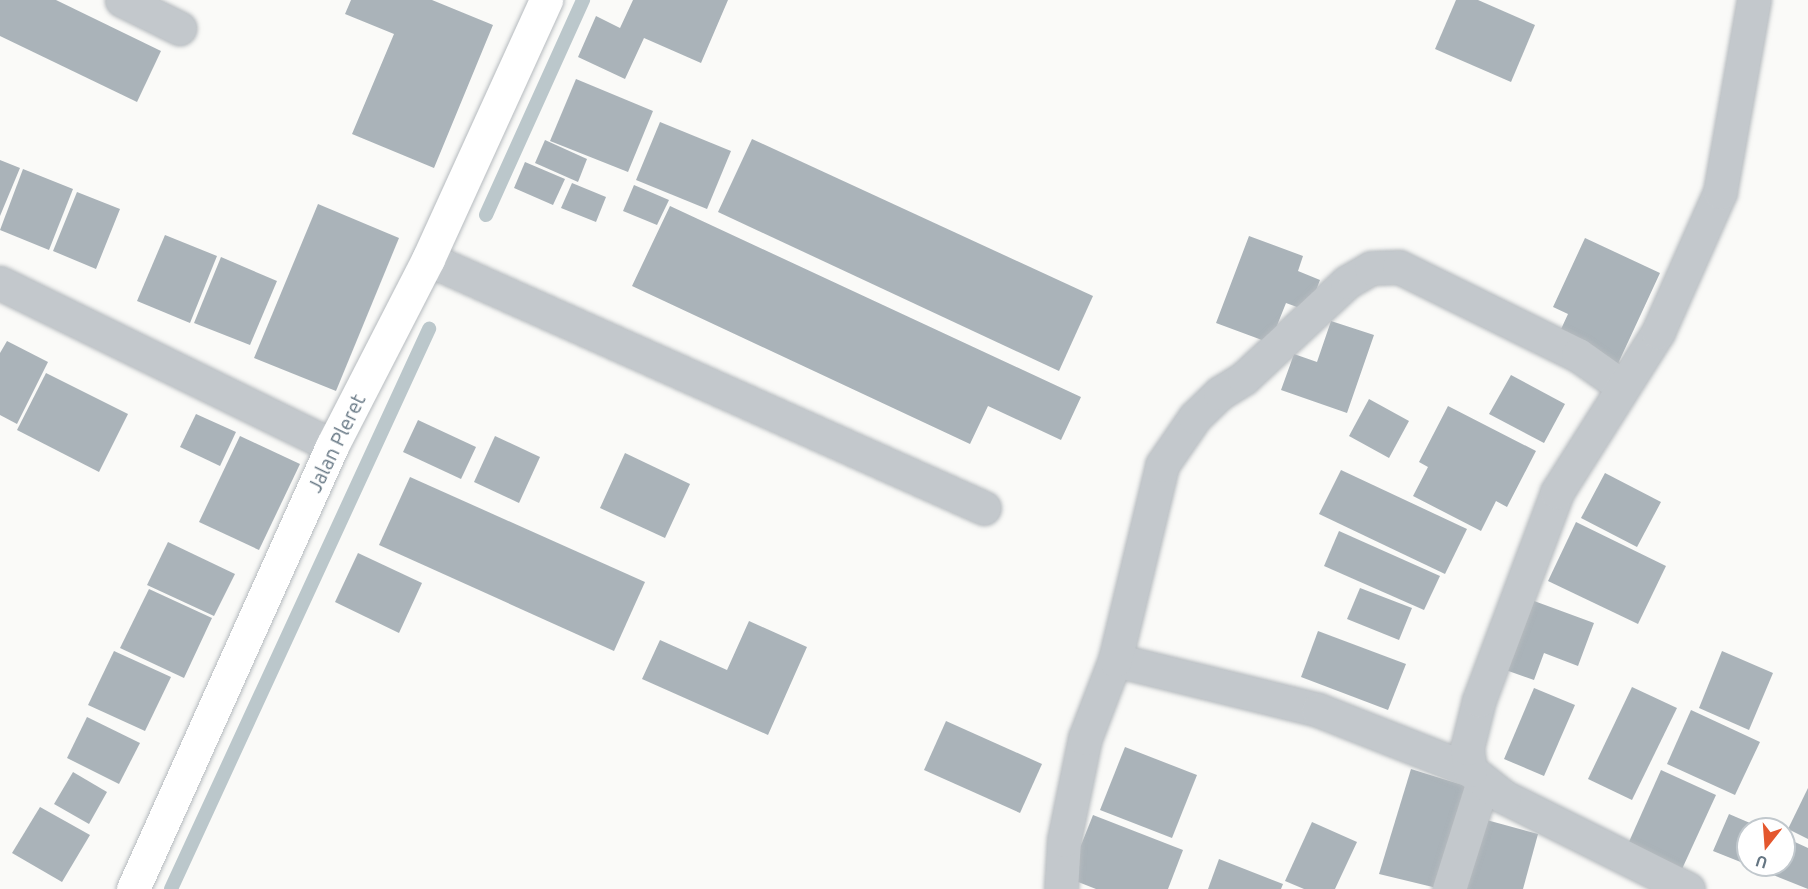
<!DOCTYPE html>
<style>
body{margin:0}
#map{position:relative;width:1808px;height:889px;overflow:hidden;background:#fafaf8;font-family:Ubuntu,sans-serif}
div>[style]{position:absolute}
.stream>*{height:14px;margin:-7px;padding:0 7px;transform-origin:7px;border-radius:7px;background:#bbc7cb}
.building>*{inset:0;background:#aab3b9}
.roads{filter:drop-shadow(0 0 2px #b5babe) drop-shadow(0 0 2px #b5babe)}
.minor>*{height:33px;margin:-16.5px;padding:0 16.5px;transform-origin:16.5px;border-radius:16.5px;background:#c3c8cc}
.major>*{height:33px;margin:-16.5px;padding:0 16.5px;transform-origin:16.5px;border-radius:16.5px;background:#fff}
span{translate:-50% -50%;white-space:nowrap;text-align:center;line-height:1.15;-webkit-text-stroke:6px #fff;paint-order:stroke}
.street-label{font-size:20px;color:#657683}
.north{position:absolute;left:1736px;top:817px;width:60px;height:60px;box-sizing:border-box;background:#fff;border:2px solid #c1c8cd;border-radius:50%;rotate:197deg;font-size:16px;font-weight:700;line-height:24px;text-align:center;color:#657683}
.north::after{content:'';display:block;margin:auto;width:21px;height:27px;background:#e4572e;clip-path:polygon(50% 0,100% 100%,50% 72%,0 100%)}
</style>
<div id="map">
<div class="stream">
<i style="left:486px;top:215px;width:236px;rotate:-65.7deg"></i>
<i style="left:171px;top:889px;width:617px;rotate:-65.26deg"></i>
</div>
<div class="building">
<i style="clip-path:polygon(0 0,56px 0,161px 51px,137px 102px,0 36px)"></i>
<i style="clip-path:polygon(351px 0,432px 0,493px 25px,434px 168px,352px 134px,394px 34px,345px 14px)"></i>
<i style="clip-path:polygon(633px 0,728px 0,701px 63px,644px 38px,625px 79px,578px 57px,596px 16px,620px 28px)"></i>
<i style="clip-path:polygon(1456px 0,1478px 0,1535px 25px,1511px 82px,1435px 49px)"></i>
<i style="clip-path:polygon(576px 79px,653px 111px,628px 172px,550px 141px)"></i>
<i style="clip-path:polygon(660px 122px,731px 151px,707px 209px,636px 180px)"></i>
<i style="clip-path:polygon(752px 139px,1093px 296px,1059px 371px,718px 212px)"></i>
<i style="clip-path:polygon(545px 140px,587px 159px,578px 182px,535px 163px)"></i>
<i style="clip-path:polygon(0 160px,20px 168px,0 216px)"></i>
<i style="clip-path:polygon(525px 162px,565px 179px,553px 205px,514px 188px)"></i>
<i style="clip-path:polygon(23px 169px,73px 189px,49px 250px,0 230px)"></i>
<i style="clip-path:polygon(572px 183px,606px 197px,596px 222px,561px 208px)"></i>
<i style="clip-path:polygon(634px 185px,669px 200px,657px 225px,623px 211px)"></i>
<i style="clip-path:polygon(77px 192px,120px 209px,96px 269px,53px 251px)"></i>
<i style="clip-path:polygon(318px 204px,399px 238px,336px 391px,254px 358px)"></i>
<i style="clip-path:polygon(670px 206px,1081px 397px,1061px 440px,988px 406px,970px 444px,632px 286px)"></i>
<i style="clip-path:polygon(165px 235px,217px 256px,190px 323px,137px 301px)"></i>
<i style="clip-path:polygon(1249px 236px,1303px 256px,1298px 271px,1320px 280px,1308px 311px,1286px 303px,1270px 343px,1216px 323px)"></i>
<i style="clip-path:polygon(1585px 238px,1660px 273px,1616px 368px,1556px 340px,1568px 314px,1553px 307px)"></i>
<i style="clip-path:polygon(221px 257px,277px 281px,250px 345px,194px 323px)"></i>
<i style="clip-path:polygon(1331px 321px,1374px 335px,1347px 413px,1281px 390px,1294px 354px,1317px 362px)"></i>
<i style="clip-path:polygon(7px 341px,48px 362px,17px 424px,0 415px,0 353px)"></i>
<i style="clip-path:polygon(46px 373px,128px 414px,99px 472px,17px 430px)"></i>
<i style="clip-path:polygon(1511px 375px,1565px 404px,1544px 443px,1489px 414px)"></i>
<i style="clip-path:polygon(1369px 399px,1409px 421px,1389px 458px,1349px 436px)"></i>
<i style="clip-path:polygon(1448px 406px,1536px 451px,1507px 507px,1496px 501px,1481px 531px,1413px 496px,1428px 467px,1419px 462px)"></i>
<i style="clip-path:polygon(196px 414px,236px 432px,220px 466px,180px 447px)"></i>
<i style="clip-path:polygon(418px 420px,476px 447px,461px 479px,403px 452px)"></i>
<i style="clip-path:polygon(240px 436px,300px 464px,259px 550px,199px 522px)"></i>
<i style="clip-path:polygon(495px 436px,540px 457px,519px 503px,474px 482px)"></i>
<i style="clip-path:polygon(625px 453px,690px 484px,665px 538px,600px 508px)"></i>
<i style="clip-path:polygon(1341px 470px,1467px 529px,1445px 574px,1319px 514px)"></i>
<i style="clip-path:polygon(1605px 473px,1661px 502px,1637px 547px,1581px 518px)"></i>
<i style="clip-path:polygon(410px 477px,645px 582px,614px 651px,379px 545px)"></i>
<i style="clip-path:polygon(1576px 522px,1666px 566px,1638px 624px,1548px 581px)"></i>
<i style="clip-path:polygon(1339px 531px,1440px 576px,1424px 610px,1324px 566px)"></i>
<i style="clip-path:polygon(168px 542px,235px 574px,214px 616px,147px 585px)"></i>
<i style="clip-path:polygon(358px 553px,422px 583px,399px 633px,335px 602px)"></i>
<i style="clip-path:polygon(1360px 588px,1412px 608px,1399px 640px,1347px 619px)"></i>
<i style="clip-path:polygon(149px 589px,212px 618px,184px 678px,120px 648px)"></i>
<i style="clip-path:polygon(1526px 598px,1594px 623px,1578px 666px,1544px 653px,1534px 680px,1500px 668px)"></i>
<i style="clip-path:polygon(749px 621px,807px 647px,768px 735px,642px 679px,660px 640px,727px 670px)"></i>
<i style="clip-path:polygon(1318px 631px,1406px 664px,1388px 710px,1301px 677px)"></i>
<i style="clip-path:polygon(114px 651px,171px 677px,145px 731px,88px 705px)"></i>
<i style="clip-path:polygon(1722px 651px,1773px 673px,1749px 730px,1699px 708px)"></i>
<i style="clip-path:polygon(1632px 687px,1677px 708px,1632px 800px,1588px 779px)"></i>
<i style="clip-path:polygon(1534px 688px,1575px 705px,1544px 776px,1504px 759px)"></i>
<i style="clip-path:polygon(1691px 710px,1760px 742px,1735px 795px,1667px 764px)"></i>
<i style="clip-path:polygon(87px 717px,140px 743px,119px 784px,67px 758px)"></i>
<i style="clip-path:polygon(946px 721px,1042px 764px,1020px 813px,924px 770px)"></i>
<i style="clip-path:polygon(1125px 747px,1197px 775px,1172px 838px,1100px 810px)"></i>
<i style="clip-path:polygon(1411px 769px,1472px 788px,1441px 889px,1379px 874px)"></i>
<i style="clip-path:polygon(1661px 770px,1716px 795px,1682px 869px,1628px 844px)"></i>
<i style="clip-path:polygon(73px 772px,107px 792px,89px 824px,54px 804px)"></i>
<i style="clip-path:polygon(1808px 788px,1808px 839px,1788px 829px)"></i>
<i style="clip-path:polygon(40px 807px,90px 835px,62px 882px,12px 853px)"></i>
<i style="clip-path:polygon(1729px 814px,1764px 829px,1748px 829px,1748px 865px,1784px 865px,1784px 837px,1808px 848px,1808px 889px,1713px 851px)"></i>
<i style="clip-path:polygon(1093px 815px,1183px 850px,1168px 889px,1096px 889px,1068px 878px)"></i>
<i style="clip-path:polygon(1472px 816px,1538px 834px,1523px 889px,1452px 889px)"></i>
<i style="clip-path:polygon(1312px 822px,1357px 842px,1335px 889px,1304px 889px,1285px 881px)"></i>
<i style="clip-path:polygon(1219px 859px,1283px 884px,1281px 889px,1208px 889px)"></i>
</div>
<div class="roads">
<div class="minor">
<i style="left:122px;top:0;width:64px;rotate:26.2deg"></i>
<i style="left:428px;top:259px;width:609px;rotate:24.12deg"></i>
<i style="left:0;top:283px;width:370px;rotate:26.1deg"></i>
<i style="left:1115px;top:660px;width:209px;rotate:13.8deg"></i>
<i style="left:1318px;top:710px;width:163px;rotate:21.5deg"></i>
<i style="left:1061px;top:889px;width:49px;rotate:-86.5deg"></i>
<i style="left:1064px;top:840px;width:104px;rotate:-78.4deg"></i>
<i style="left:1085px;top:738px;width:84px;rotate:-69deg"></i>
<i style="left:1115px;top:660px;width:201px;rotate:-76.4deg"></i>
<i style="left:1162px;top:465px;width:58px;rotate:-55.5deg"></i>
<i style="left:1195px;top:417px;width:35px;rotate:-44deg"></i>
<i style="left:1220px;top:393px;width:28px;rotate:-32deg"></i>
<i style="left:1244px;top:378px;width:141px;rotate:-43deg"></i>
<i style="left:1347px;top:282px;width:28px;rotate:-30deg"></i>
<i style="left:1371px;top:268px;width:28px;rotate:-2deg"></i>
<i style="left:1399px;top:267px;width:199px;rotate:26.2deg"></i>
<i style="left:1578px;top:355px;width:54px;rotate:35.2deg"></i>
<i style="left:1449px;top:889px;width:113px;rotate:-72.5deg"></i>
<i style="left:1688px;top:889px;width:206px;rotate:-153.4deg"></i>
<i style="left:1504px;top:797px;width:43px;rotate:-141.5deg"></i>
<i style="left:1470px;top:770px;width:22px;rotate:-98deg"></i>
<i style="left:1467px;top:748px;width:49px;rotate:-76deg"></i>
<i style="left:1479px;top:700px;width:222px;rotate:-69.4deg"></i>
<i style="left:1557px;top:492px;width:189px;rotate:-57.7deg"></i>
<i style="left:1658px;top:332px;width:153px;rotate:-66.1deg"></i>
<i style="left:1720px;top:192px;width:195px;rotate:-80deg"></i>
</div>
<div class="major">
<i style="left:133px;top:889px;width:486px;rotate:-65.8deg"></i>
<i style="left:332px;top:446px;width:210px;rotate:-62.8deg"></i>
<i style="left:428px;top:259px;width:285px;rotate:-65.5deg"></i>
</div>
</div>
<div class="street-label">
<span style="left:336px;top:443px;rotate:-64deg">Jalan Pleret</span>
</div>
<div class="north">U</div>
</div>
